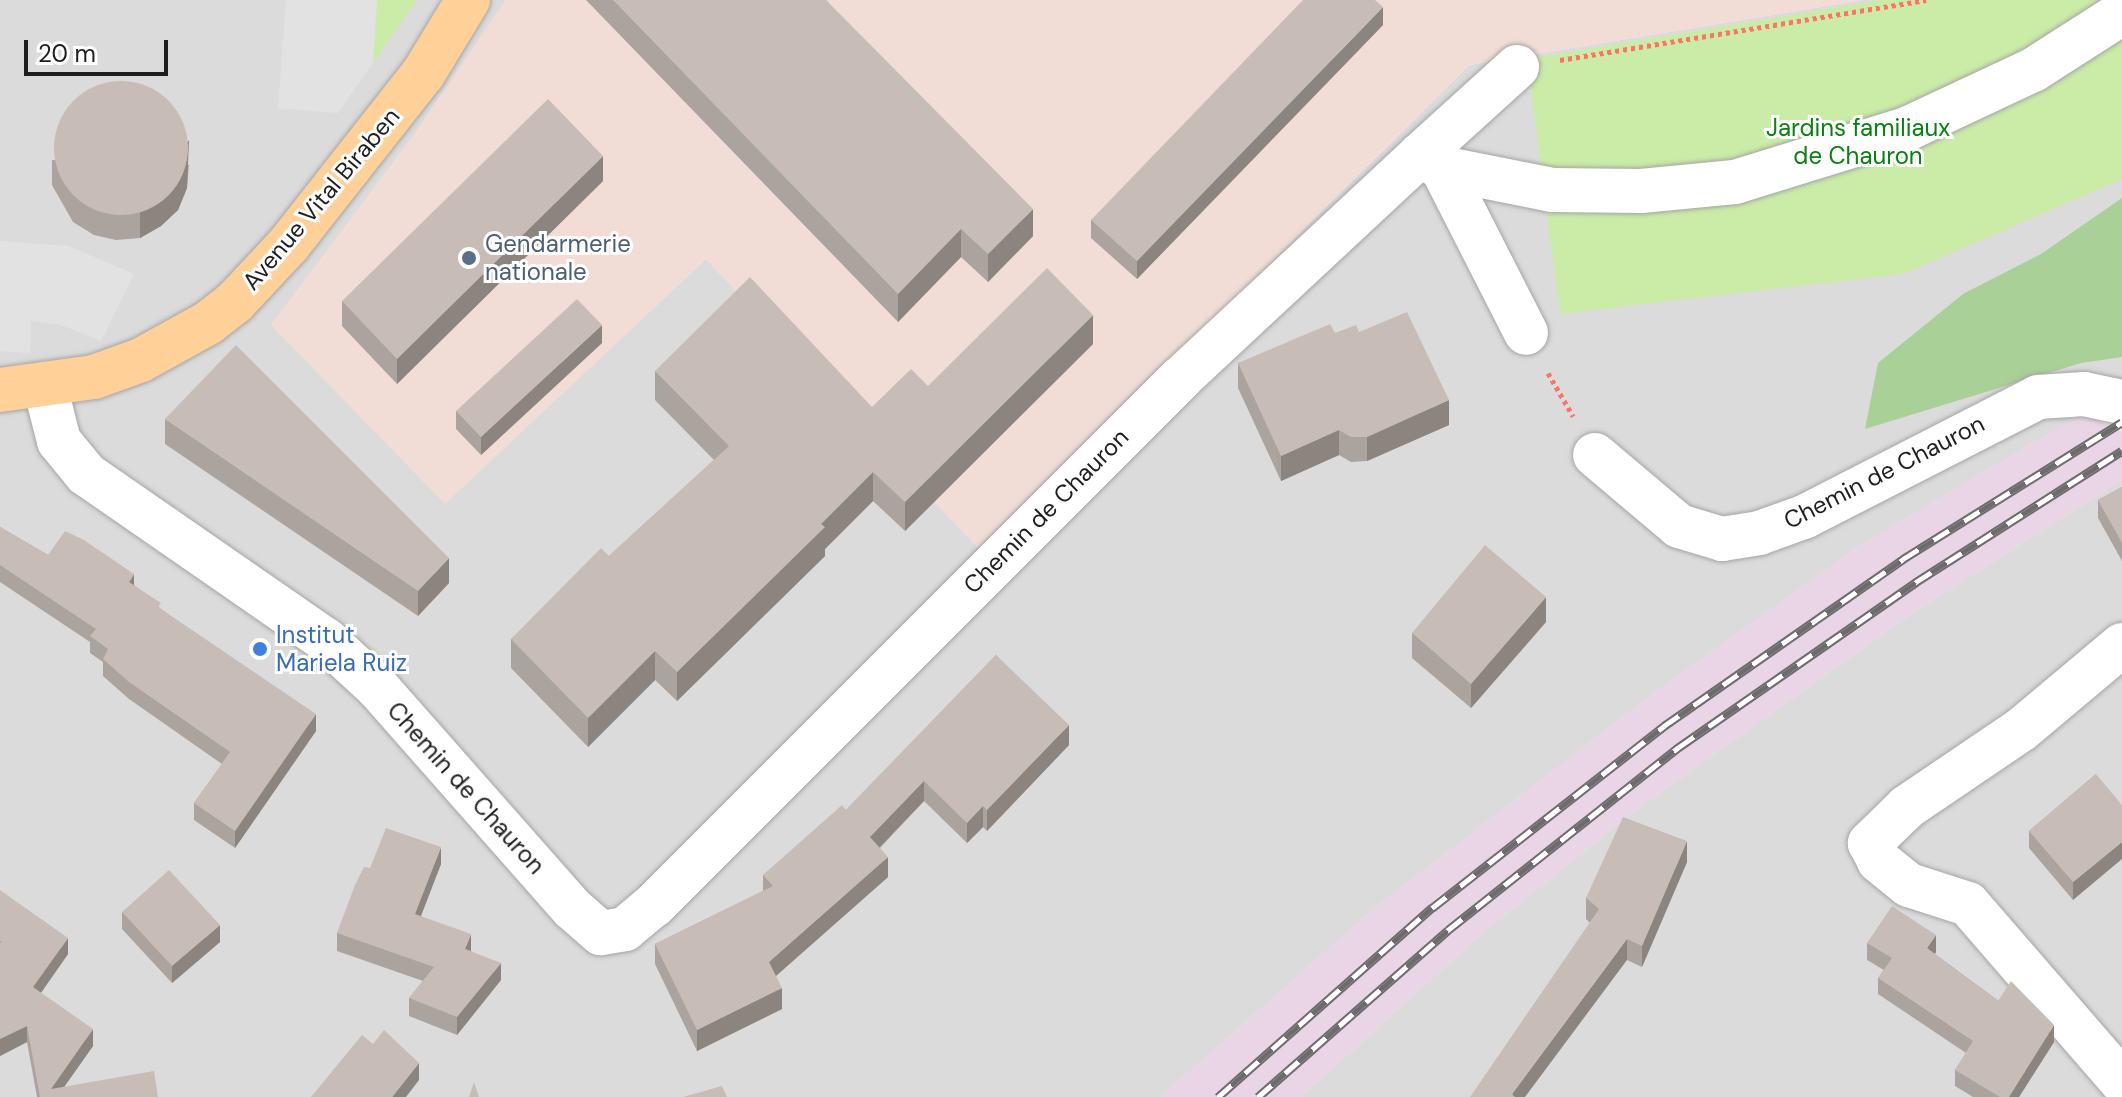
<!DOCTYPE html>
<style>
body{margin:0}
#map{position:relative;width:2122px;height:1097px;overflow:hidden;background:#efebe3;font-family:"DM Sans",sans-serif}
div>[style]{position:absolute}
.residential>*{inset:0;background:#dcdbdb}
.industrial>*{inset:0;background:#e9d5e5}
.military>*{inset:0;background:#f2ddd6}
.grass>*{inset:0;background:#caeca7}
.forest>*{inset:0;background:#a9d096}
.parking>*{inset:0;background:#e2e2e2}
.path>*{height:5px;margin-top:-2.5px;transform-origin:0;background:repeating-linear-gradient(90deg,#ff7265 0 4px,transparent 0 8px)}
.roads{filter:drop-shadow(0 0 2px #a5a5a5) drop-shadow(0 0 2px #a5a5a5)}
.minor>*{height:44px;margin:-22px;padding:0 22px;transform-origin:22px;border-radius:22px;background:#fff}
.major>*{height:44px;margin:-22px;padding:0 22px;transform-origin:22px;border-radius:22px;background:#ffd199}
.rail>*{height:9px;margin-top:-4.5px;transform-origin:0;background:repeating-linear-gradient(90deg,#fff 0 18px,#6c6c6c 0 36px);box-sizing:border-box;border-block:2px solid #6c6c6c}
.wall>*{inset:0;background:#aba39d}
.shaded-wall>*{inset:0;background:#8b847f}
.building>*{inset:0;background:#c7bdb6}
.round{border-radius:50%}
.dots>*{width:22px;height:22px;translate:-50% -50%;box-sizing:border-box;border:4px solid #fff;border-radius:50%}
span{translate:-50% -50%;white-space:nowrap;text-align:center;line-height:1.15;-webkit-text-stroke:6px #fff;paint-order:stroke}
.park-label{font-size:24px;color:#07810f}
.street-label{font-size:24px;color:#1e1e1e}
.service-label{font-size:24px;color:#4e5e75}
.left{translate:0 -50%;text-align:left}
.shop-label{font-size:24px;color:#366cbe}
.scale{position:absolute;left:24px;top:40px;width:144px;height:36px;box-sizing:border-box;border:4px solid #1e1e1e;border-top:0;padding-left:10px;font-size:24px;line-height:28px;white-space:nowrap;color:#1e1e1e;-webkit-text-stroke:6px #fff;paint-order:stroke}
</style>
<div id="map">
<div class="residential">
<i style="clip-path:polygon(0 0,506px 0,413px 136px,272px 324px,445px 503px,706px 259px,980px 550px,1469px 65px,1863px 0,2122px 0,2122px 390px,1858px 547px,1645px 700px,1375px 908px,1161px 1097px,0 1097px)"></i>
<i style="clip-path:polygon(2122px 480px,2122px 1097px,1301px 1097px,1480px 935px,1640px 807px,1911px 614px)"></i>
</div>
<div class="industrial">
<i style="clip-path:polygon(2083px 413px,2122px 432px,2122px 480px,1911px 614px,1640px 807px,1480px 935px,1301px 1097px,1161px 1097px,1375px 908px,1645px 700px,1858px 547px)"></i>
</div>
<div class="military">
<i style="clip-path:polygon(506px 0,1863px 0,1468px 65px,980px 550px,706px 259px,445px 504px,271px 325px,413px 136px)"></i>
</div>
<div class="grass">
<i style="clip-path:polygon(377px 0,417px 0,373px 63px)"></i>
<i style="clip-path:polygon(1881px 0,2122px 0,2122px 179px,1903px 274px,1560px 314px,1527px 59px)"></i>
</div>
<div class="forest">
<i style="clip-path:polygon(2122px 198px,2122px 357px,2081px 363px,1865px 429px,1878px 363px,1963px 294px,2041px 254px)"></i>
</div>
<div class="parking">
<i style="clip-path:polygon(286px 0,377px 0,373px 63px,338px 113px,278px 108px)"></i>
<i style="clip-path:polygon(0 241px,69px 246px,134px 274px,101px 341px,61px 325px,31px 321px,30px 353px,0 351px)"></i>
</div>
<div class="path">
<i style="left:1560px;top:60px;width:371px;rotate:-9.3deg"></i>
<i style="left:1548px;top:373px;width:50px;rotate:59.8deg"></i>
</div>
<div class="roads">
<div class="minor">
<i style="left:1420px;top:155px;width:131px;rotate:-42.2deg"></i>
<i style="left:1442px;top:168px;width:112px;rotate:11.3deg"></i>
<i style="left:1552px;top:190px;width:89px;rotate:0.6deg"></i>
<i style="left:1641px;top:191px;width:94px;rotate:-5.5deg"></i>
<i style="left:1735px;top:182px;width:182px;rotate:-17.2deg"></i>
<i style="left:1909px;top:128px;width:137px;rotate:-25.1deg"></i>
<i style="left:2033px;top:70px;width:106px;rotate:-32.6deg"></i>
<i style="left:45px;top:386px;width:57px;rotate:75.7deg"></i>
<i style="left:59px;top:441px;width:43px;rotate:50.7deg"></i>
<i style="left:86px;top:474px;width:292px;rotate:34.7deg"></i>
<i style="left:326px;top:640px;width:69px;rotate:42.7deg"></i>
<i style="left:377px;top:687px;width:296px;rotate:48.6deg"></i>
<i style="left:573px;top:909px;width:37px;rotate:41deg"></i>
<i style="left:601px;top:933px;width:24px;rotate:-9deg"></i>
<i style="left:625px;top:929px;width:38px;rotate:-40deg"></i>
<i style="left:654px;top:905px;width:744px;rotate:-45deg"></i>
<i style="left:1180px;top:379px;width:328px;rotate:-43deg"></i>
<i style="left:1420px;top:155px;width:26px;rotate:31deg"></i>
<i style="left:1442px;top:168px;width:185px;rotate:63deg"></i>
<i style="left:1595px;top:455px;width:110px;rotate:40.2deg"></i>
<i style="left:1679px;top:526px;width:45px;rotate:16.8deg"></i>
<i style="left:1722px;top:539px;width:37px;rotate:-9deg"></i>
<i style="left:1759px;top:533px;width:48px;rotate:-19.6deg"></i>
<i style="left:1804px;top:517px;width:263px;rotate:-27.1deg"></i>
<i style="left:2038px;top:397px;width:46px;rotate:-3.7deg"></i>
<i style="left:2084px;top:394px;width:39px;rotate:12deg"></i>
<i style="left:2122px;top:645px;width:131px;rotate:140deg"></i>
<i style="left:2022px;top:729px;width:139px;rotate:145.9deg"></i>
<i style="left:1907px;top:807px;width:52px;rotate:135.8deg"></i>
<i style="left:1870px;top:843px;width:20px;rotate:63deg"></i>
<i style="left:1879px;top:861px;width:38px;rotate:39deg"></i>
<i style="left:1909px;top:885px;width:62px;rotate:17.9deg"></i>
<i style="left:1968px;top:904px;width:235px;rotate:49.1deg"></i>
</div>
<div class="major">
<i style="left:0;top:390px;width:95px;rotate:-7.9deg"></i>
<i style="left:94px;top:377px;width:50px;rotate:-19.9deg"></i>
<i style="left:141px;top:360px;width:77px;rotate:-28.9deg"></i>
<i style="left:208px;top:323px;width:34px;rotate:-38deg"></i>
<i style="left:235px;top:302px;width:79px;rotate:-47deg"></i>
<i style="left:289px;top:244px;width:216px;rotate:-51.8deg"></i>
<i style="left:423px;top:74px;width:87px;rotate:-58.7deg"></i>
</div>
</div>
<div class="rail">
<i style="left:1218px;top:1097px;width:286px;rotate:-41.5deg"></i>
<i style="left:1432px;top:908px;width:295px;rotate:-38.1deg"></i>
<i style="left:1664px;top:726px;width:292px;rotate:-34.9deg"></i>
<i style="left:1903px;top:559px;width:258px;rotate:-32deg"></i>
<i style="left:1258px;top:1097px;width:253px;rotate:-41.3deg"></i>
<i style="left:1448px;top:930px;width:295px;rotate:-38.4deg"></i>
<i style="left:1679px;top:747px;width:289px;rotate:-34.8deg"></i>
<i style="left:1916px;top:582px;width:244px;rotate:-32.5deg"></i>
</div>
<div class="wall">
<i style="clip-path:polygon(586px 0,826px 0,1033px 236px,988px 282px,961px 257px,898px 322px)"></i>
<i style="clip-path:polygon(1383px 25px,1137px 279px,1091px 238px,1091px 220px)"></i>
<i style="clip-path:polygon(52px 160px,189px 165px,187px 188px,178px 210px,161px 226px,140px 238px,116px 240px,94px 235px,73px 222px,52px 185px)"></i>
<i style="clip-path:polygon(603px 181px,397px 384px,342px 326px,342px 301px)"></i>
<i style="clip-path:polygon(1359px 332px,1449px 425px,1367px 461px,1351px 462px,1339px 455px,1281px 481px,1238px 388px,1238px 363px,1335px 333px)"></i>
<i style="clip-path:polygon(602px 343px,481px 455px,456px 429px,456px 411px)"></i>
<i style="clip-path:polygon(1093px 344px,905px 531px,873px 501px,825px 549px,825px 556px,677px 701px,655px 680px,588px 747px,511px 668px,511px 639px,609px 556px,714px 460px,655px 400px,655px 371px,872px 407px,928px 386px)"></i>
<i style="clip-path:polygon(165px 419px,449px 583px,418px 616px,165px 444px)"></i>
<i style="clip-path:polygon(2122px 487px,2122px 561px,2098px 518px,2098px 500px)"></i>
<i style="clip-path:polygon(0 527px,48px 555px,134px 585px,161px 609px,316px 731px,235px 848px,194px 820px,194px 803px,222px 764px,129px 699px,103px 676px,103px 662px,90px 653px,90px 642px,0 582px)"></i>
<i style="clip-path:polygon(1546px 622px,1471px 708px,1412px 658px,1412px 633px)"></i>
<i style="clip-path:polygon(996px 655px,1069px 745px,987px 831px,983px 827px,967px 843px,924px 801px,880px 848px,888px 877px,776px 976px,782px 1009px,697px 1051px,655px 964px,655px 944px,763px 891px,763px 875px,846px 810px)"></i>
<i style="clip-path:polygon(2096px 774px,2073px 900px,2029px 848px,2029px 831px)"></i>
<i style="clip-path:polygon(1687px 862px,1642px 967px,1627px 960px,1586px 919px,1586px 898px)"></i>
<i style="clip-path:polygon(441px 864px,421px 916px,471px 951px,501px 980px,457px 1035px,409px 1016px,409px 998px,423px 981px,337px 951px,337px 933px,370px 868px)"></i>
<i style="clip-path:polygon(0 890px,68px 954px,41px 993px,93px 1046px,64px 1087px,158px 1097px,37px 1097px,27px 1042px,0 1056px)"></i>
<i style="clip-path:polygon(122px 912px,220px 942px,172px 983px,122px 929px)"></i>
<i style="clip-path:polygon(1867px 943px,1936px 952px,1935px 954px,2054px 1042px,2019px 1097px,1973px 1097px,1955px 1086px,1955px 1070px,1966px 1053px,1878px 994px,1878px 978px,1884px 970px,1867px 960px)"></i>
</div>
<div class="shaded-wall">
<i style="clip-path:polygon(1383px 7px,1383px 25px,1137px 279px,1137px 261px)"></i>
<i style="clip-path:polygon(189px 140px,187px 188px,178px 210px,161px 226px,140px 238px,140px 213px)"></i>
<i style="clip-path:polygon(603px 156px,603px 181px,397px 384px,397px 359px)"></i>
<i style="clip-path:polygon(1033px 209px,1033px 236px,988px 282px,988px 254px)"></i>
<i style="clip-path:polygon(961px 229px,961px 257px,898px 322px,898px 294px)"></i>
<i style="clip-path:polygon(1093px 315px,1093px 344px,905px 531px,905px 502px)"></i>
<i style="clip-path:polygon(602px 325px,602px 343px,481px 455px,481px 437px)"></i>
<i style="clip-path:polygon(1449px 400px,1449px 425px,1367px 461px,1367px 437px)"></i>
<i style="clip-path:polygon(1339px 430px,1339px 455px,1281px 481px,1281px 456px)"></i>
<i style="clip-path:polygon(873px 472px,873px 501px,825px 549px,825px 556px,677px 701px,677px 672px,821px 524px)"></i>
<i style="clip-path:polygon(449px 558px,449px 583px,418px 616px,418px 591px)"></i>
<i style="clip-path:polygon(134px 574px,134px 591px,129px 582px)"></i>
<i style="clip-path:polygon(1546px 597px,1546px 622px,1471px 708px,1471px 684px)"></i>
<i style="clip-path:polygon(655px 651px,655px 680px,588px 747px,588px 718px)"></i>
<i style="clip-path:polygon(316px 714px,316px 731px,235px 848px,235px 831px)"></i>
<i style="clip-path:polygon(1069px 725px,1069px 745px,987px 831px,987px 810px)"></i>
<i style="clip-path:polygon(924px 781px,924px 801px,870px 857px,870px 837px)"></i>
<i style="clip-path:polygon(983px 806px,983px 827px,967px 843px,967px 823px)"></i>
<i style="clip-path:polygon(1687px 841px,1687px 862px,1642px 967px,1642px 946px)"></i>
<i style="clip-path:polygon(2122px 842px,2122px 859px,2073px 900px,2073px 882px)"></i>
<i style="clip-path:polygon(441px 847px,441px 864px,415px 931px,415px 914px)"></i>
<i style="clip-path:polygon(888px 857px,888px 877px,769px 982px,769px 962px)"></i>
<i style="clip-path:polygon(220px 925px,220px 942px,172px 983px,172px 966px)"></i>
<i style="clip-path:polygon(471px 934px,471px 951px,465px 949px)"></i>
<i style="clip-path:polygon(1936px 935px,1936px 952px,1927px 965px,1927px 948px)"></i>
<i style="clip-path:polygon(68px 938px,68px 954px,33px 1004px,33px 987px)"></i>
<i style="clip-path:polygon(1627px 939px,1627px 960px,1525px 1097px,1512px 1097px,1512px 1094px)"></i>
<i style="clip-path:polygon(501px 963px,501px 980px,457px 1035px,457px 1017px)"></i>
<i style="clip-path:polygon(782px 988px,782px 1009px,697px 1051px,697px 1030px)"></i>
<i style="clip-path:polygon(2054px 1025px,2054px 1042px,2019px 1097px,2009px 1097px)"></i>
<i style="clip-path:polygon(27px 1026px,27px 1042px,0 1056px,0 1039px)"></i>
<i style="clip-path:polygon(93px 1029px,93px 1046px,57px 1097px,51px 1089px)"></i>
<i style="clip-path:polygon(419px 1063px,419px 1080px,406px 1097px,392px 1097px)"></i>
</div>
<div class="building">
<i style="clip-path:polygon(613px 0,826px 0,1033px 209px,988px 254px,961px 229px,898px 294px)"></i>
<i style="clip-path:polygon(1303px 0,1375px 0,1383px 7px,1137px 261px,1091px 220px)"></i>
<i class="round" style="left:54px;top:81px;width:134px;height:134px"></i>
<i style="clip-path:polygon(548px 99px,603px 156px,397px 359px,342px 301px)"></i>
<i style="clip-path:polygon(1047px 268px,1093px 315px,905px 502px,873px 472px,821px 524px,825px 527px,677px 672px,655px 651px,588px 718px,511px 639px,601px 548px,609px 556px,729px 446px,655px 371px,750px 277px,872px 407px,911px 369px,928px 386px)"></i>
<i style="clip-path:polygon(577px 299px,602px 325px,481px 437px,456px 411px)"></i>
<i style="clip-path:polygon(1407px 312px,1449px 400px,1367px 437px,1351px 437px,1339px 430px,1281px 456px,1238px 363px,1330px 324px,1335px 333px,1356px 325px,1359px 332px)"></i>
<i style="clip-path:polygon(236px 345px,449px 558px,418px 591px,165px 419px)"></i>
<i style="clip-path:polygon(2122px 487px,2122px 543px,2098px 500px)"></i>
<i style="clip-path:polygon(0 527px,48px 555px,65px 531px,84px 540px,134px 574px,129px 582px,161px 603px,158px 607px,316px 714px,235px 831px,194px 803px,230px 752px,129px 682px,103px 659px,108px 649px,90px 636px,96px 629px,0 565px)"></i>
<i style="clip-path:polygon(1485px 545px,1546px 597px,1471px 684px,1412px 633px)"></i>
<i style="clip-path:polygon(996px 655px,1069px 725px,987px 810px,983px 806px,967px 823px,924px 781px,870px 837px,888px 857px,769px 962px,782px 988px,697px 1030px,655px 944px,773px 886px,763px 875px,842px 805px,846px 810px)"></i>
<i style="clip-path:polygon(2096px 774px,2122px 805px,2122px 842px,2073px 882px,2029px 831px)"></i>
<i style="clip-path:polygon(1623px 817px,1687px 841px,1642px 946px,1627px 939px,1512px 1094px,1515px 1097px,1470px 1097px,1599px 909px,1586px 898px)"></i>
<i style="clip-path:polygon(386px 828px,441px 847px,415px 914px,471px 934px,465px 949px,501px 963px,457px 1017px,409px 998px,434px 967px,337px 933px,355px 885px,364px 867px,370px 868px)"></i>
<i style="clip-path:polygon(169px 870px,220px 925px,172px 966px,122px 912px)"></i>
<i style="clip-path:polygon(0 890px,68px 938px,33px 987px,93px 1029px,51px 1089px,154px 1071px,158px 1097px,40px 1097px,27px 1026px,0 1039px,0 943px,2px 942px,0 941px)"></i>
<i style="clip-path:polygon(1892px 906px,1936px 935px,1927px 948px,1998px 1001px,2011px 981px,2054px 1025px,2009px 1097px,2000px 1097px,1955px 1070px,1973px 1041px,1878px 978px,1892px 958px,1867px 943px)"></i>
<i style="clip-path:polygon(384px 1030px,419px 1063px,392px 1097px,311px 1097px,362px 1035px,373px 1044px)"></i>
<i style="clip-path:polygon(474px 1082px,479px 1097px,469px 1097px)"></i>
<i style="clip-path:polygon(722px 1086px,727px 1097px,683px 1097px)"></i>
</div>
<div class="dots">
<i style="left:469px;top:258px;background:#5c6f8a"></i>
<i style="left:260px;top:649px;background:#3f7fe0"></i>
</div>
<div class="park-label">
<span style="left:1858px;top:142px">Jardins familiaux<br>de Chauron</span>
</div>
<div class="street-label">
<span style="left:321px;top:199px;rotate:-50deg">Avenue Vital Biraben</span>
<span style="left:1884px;top:472px;rotate:-27deg">Chemin de Chauron</span>
<span style="left:1046px;top:511px;rotate:-45deg">Chemin de Chauron</span>
<span style="left:466px;top:788px;rotate:48deg">Chemin de Chauron</span>
</div>
<div class="service-label">
<span class="left" style="left:485px;top:258px">Gendarmerie<br>nationale</span>
</div>
<div class="shop-label">
<span class="left" style="left:276px;top:649px">Institut<br>Mariela Ruiz</span>
</div>
<div class="scale">20 m</div>
</div>
